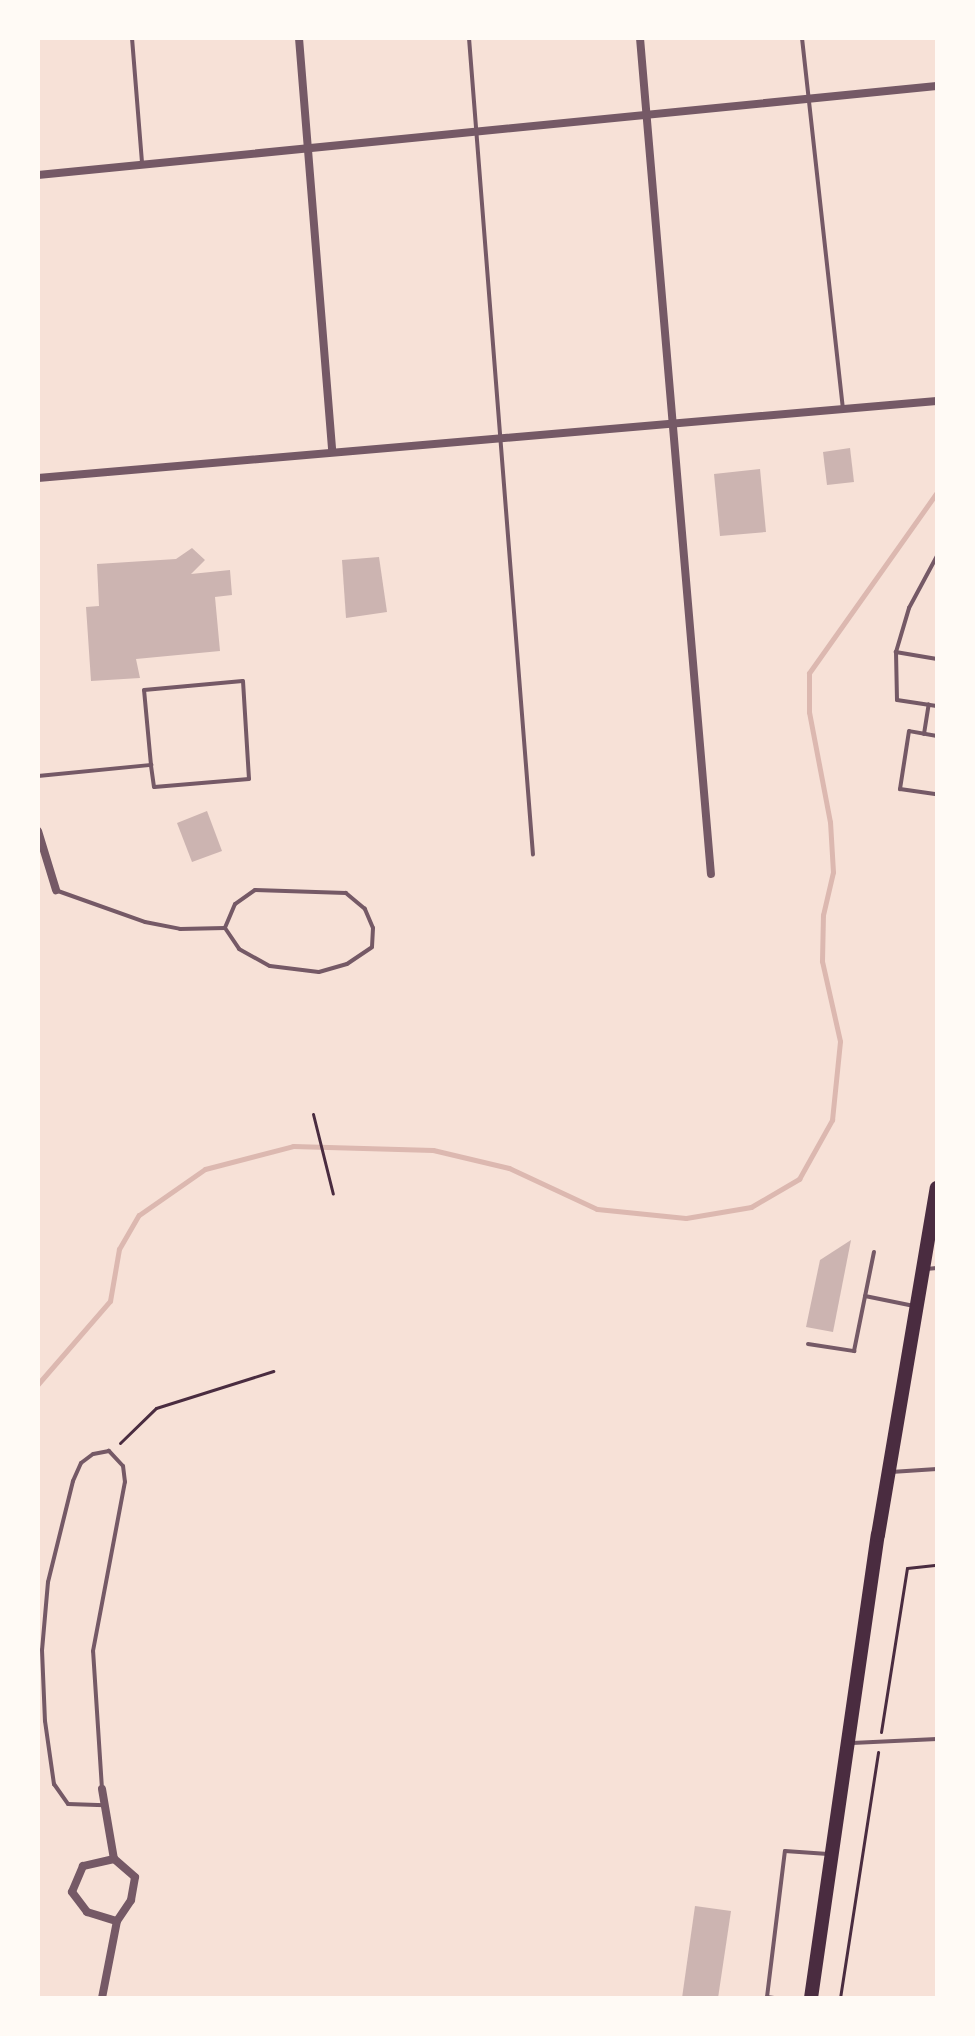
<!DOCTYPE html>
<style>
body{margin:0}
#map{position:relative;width:975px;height:2036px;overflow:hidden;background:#f7e1d7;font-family:"PT Serif",serif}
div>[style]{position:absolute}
.stream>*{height:5px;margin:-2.5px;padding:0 2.5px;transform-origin:2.5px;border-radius:2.5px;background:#dcb8b0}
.building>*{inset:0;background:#ccb4b1}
.path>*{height:3px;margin:-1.5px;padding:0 1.5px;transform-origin:1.5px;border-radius:1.5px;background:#4a2c40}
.service>*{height:4px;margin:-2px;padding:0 2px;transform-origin:2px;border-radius:2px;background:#755966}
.minor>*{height:8px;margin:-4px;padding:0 4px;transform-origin:4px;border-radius:4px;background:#755966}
.primary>*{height:14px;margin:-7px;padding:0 7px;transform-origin:7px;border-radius:7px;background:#4a2c40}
span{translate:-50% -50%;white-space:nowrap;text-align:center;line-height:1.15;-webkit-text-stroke:6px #fffaf5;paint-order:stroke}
.frame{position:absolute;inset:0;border:40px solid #fffaf5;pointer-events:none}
</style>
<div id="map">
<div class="stream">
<i style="left:38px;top:1384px;width:110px;rotate:-49.1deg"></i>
<i style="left:110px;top:1301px;width:53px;rotate:-80.2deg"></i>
<i style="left:119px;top:1249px;width:39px;rotate:-60deg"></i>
<i style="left:139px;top:1215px;width:80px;rotate:-34.9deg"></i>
<i style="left:205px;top:1169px;width:91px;rotate:-14.6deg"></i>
<i style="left:293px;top:1146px;width:140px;rotate:1.6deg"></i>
<i style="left:433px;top:1150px;width:78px;rotate:13.3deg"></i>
<i style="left:509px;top:1168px;width:97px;rotate:25deg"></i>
<i style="left:597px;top:1209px;width:89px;rotate:5.8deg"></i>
<i style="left:686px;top:1218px;width:66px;rotate:-9.6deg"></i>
<i style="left:751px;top:1207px;width:56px;rotate:-30.3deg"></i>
<i style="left:799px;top:1179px;width:68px;rotate:-60.8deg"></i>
<i style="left:832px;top:1120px;width:79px;rotate:-84.2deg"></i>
<i style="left:840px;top:1041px;width:82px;rotate:-102.7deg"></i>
<i style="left:822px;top:961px;width:46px;rotate:-88.8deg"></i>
<i style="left:823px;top:915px;width:44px;rotate:-76.9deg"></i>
<i style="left:833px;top:872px;width:50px;rotate:-93.4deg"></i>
<i style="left:830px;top:822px;width:112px;rotate:-100.8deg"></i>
<i style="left:809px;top:712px;width:39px;rotate:-90deg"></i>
<i style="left:809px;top:673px;width:222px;rotate:-54.7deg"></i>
</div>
<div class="building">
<i style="clip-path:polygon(850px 448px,854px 482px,827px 485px,823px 452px)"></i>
<i style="clip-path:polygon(760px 469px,766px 532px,720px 536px,714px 474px)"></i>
<i style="clip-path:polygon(192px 548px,205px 560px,191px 574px,230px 570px,232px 595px,215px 597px,220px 651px,136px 659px,140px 678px,91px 681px,86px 607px,99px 606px,97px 564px,176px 559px)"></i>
<i style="clip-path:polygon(379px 557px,387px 612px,346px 618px,342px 560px)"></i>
<i style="clip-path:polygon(207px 811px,222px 851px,192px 862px,177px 823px)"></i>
<i style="clip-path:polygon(851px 1240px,833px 1332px,806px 1327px,820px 1260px)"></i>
<i style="clip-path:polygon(695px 1906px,731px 1911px,718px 1998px,682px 1998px)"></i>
</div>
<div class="path">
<i style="left:313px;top:1114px;width:82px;rotate:76deg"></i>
<i style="left:120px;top:1443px;width:50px;rotate:-44.2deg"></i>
<i style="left:156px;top:1408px;width:123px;rotate:-17.5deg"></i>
<i style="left:881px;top:1732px;width:166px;rotate:-81deg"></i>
<i style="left:907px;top:1568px;width:30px;rotate:-6deg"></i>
<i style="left:840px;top:1998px;width:249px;rotate:-81.2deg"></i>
</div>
<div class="service">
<i style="left:132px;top:38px;width:125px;rotate:85.4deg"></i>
<i style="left:469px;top:38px;width:819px;rotate:85.52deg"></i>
<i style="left:802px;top:38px;width:371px;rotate:83.7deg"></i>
<i style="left:896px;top:652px;width:46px;rotate:-73.5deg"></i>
<i style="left:909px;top:608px;width:59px;rotate:-61.7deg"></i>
<i style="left:937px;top:659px;width:42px;rotate:-170.3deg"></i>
<i style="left:896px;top:652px;width:48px;rotate:88.8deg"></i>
<i style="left:897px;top:700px;width:40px;rotate:8.5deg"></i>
<i style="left:924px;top:734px;width:30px;rotate:-81deg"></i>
<i style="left:937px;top:736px;width:28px;rotate:-170deg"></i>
<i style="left:909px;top:731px;width:59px;rotate:98.8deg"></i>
<i style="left:900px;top:789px;width:37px;rotate:8deg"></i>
<i style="left:38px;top:776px;width:114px;rotate:-5.6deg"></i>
<i style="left:151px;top:765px;width:75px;rotate:-95.3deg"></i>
<i style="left:144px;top:690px;width:99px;rotate:-5.2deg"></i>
<i style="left:243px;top:681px;width:98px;rotate:86.5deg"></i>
<i style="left:249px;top:779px;width:95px;rotate:175.2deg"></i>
<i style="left:154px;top:787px;width:22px;rotate:-98deg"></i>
<i style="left:58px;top:891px;width:92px;rotate:19.6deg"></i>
<i style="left:145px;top:922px;width:36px;rotate:11deg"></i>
<i style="left:180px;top:929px;width:45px;rotate:-1.3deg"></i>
<i style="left:225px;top:928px;width:25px;rotate:56deg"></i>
<i style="left:239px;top:949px;width:35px;rotate:29deg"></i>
<i style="left:270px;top:966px;width:49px;rotate:7deg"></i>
<i style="left:319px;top:972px;width:29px;rotate:-16deg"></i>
<i style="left:347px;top:964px;width:30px;rotate:-34deg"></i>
<i style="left:372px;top:947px;width:19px;rotate:-87deg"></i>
<i style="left:373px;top:928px;width:21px;rotate:-113deg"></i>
<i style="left:365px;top:909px;width:25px;rotate:-140deg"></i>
<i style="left:346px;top:893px;width:91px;rotate:-178.1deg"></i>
<i style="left:255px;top:890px;width:24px;rotate:145deg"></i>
<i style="left:235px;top:904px;width:26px;rotate:113deg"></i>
<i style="left:926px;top:1269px;width:11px;rotate:-5deg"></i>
<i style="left:865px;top:1296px;width:50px;rotate:11.5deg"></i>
<i style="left:808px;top:1344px;width:47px;rotate:8.7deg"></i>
<i style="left:854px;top:1351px;width:101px;rotate:-78.6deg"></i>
<i style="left:891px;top:1472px;width:46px;rotate:-3.7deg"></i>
<i style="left:852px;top:1743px;width:85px;rotate:-2.7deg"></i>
<i style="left:102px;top:1789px;width:138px;rotate:-93.7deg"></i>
<i style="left:93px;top:1651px;width:172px;rotate:-79.3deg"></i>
<i style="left:125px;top:1482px;width:16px;rotate:-97deg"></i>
<i style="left:123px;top:1466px;width:21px;rotate:-133deg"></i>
<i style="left:109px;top:1451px;width:16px;rotate:169deg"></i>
<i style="left:93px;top:1454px;width:15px;rotate:143deg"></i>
<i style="left:81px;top:1463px;width:20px;rotate:114deg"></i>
<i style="left:73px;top:1481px;width:104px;rotate:103.9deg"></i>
<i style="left:48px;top:1582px;width:68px;rotate:95deg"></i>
<i style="left:42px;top:1650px;width:71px;rotate:87.6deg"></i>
<i style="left:45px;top:1721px;width:64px;rotate:81.9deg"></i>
<i style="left:54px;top:1784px;width:24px;rotate:55deg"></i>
<i style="left:68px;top:1804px;width:37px;rotate:2deg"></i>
<i style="left:774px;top:1998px;width:7px;rotate:-172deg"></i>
<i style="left:767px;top:1997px;width:147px;rotate:-83deg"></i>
<i style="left:785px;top:1851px;width:43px;rotate:4deg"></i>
</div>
<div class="minor">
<i style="left:299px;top:38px;width:415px;rotate:85.4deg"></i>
<i style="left:640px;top:38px;width:839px;rotate:85.15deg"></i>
<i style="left:38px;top:175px;width:903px;rotate:-5.65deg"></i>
<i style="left:38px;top:478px;width:902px;rotate:-4.9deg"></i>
<i style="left:38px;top:831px;width:62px;rotate:73deg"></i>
<i style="left:102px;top:1789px;width:71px;rotate:80.3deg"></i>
<i style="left:102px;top:1998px;width:78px;rotate:-79deg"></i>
<i style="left:117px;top:1921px;width:25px;rotate:-56deg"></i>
<i style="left:131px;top:1900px;width:23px;rotate:-80deg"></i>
<i style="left:135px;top:1877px;width:28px;rotate:-139deg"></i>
<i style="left:114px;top:1859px;width:32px;rotate:167deg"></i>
<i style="left:83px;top:1866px;width:28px;rotate:113deg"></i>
<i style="left:72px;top:1892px;width:25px;rotate:53deg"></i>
<i style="left:87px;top:1912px;width:31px;rotate:17deg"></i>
</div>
<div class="primary">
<i style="left:811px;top:1998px;width:468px;rotate:-81.8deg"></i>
<i style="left:878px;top:1535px;width:352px;rotate:-80.4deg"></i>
</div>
<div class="frame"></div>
</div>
